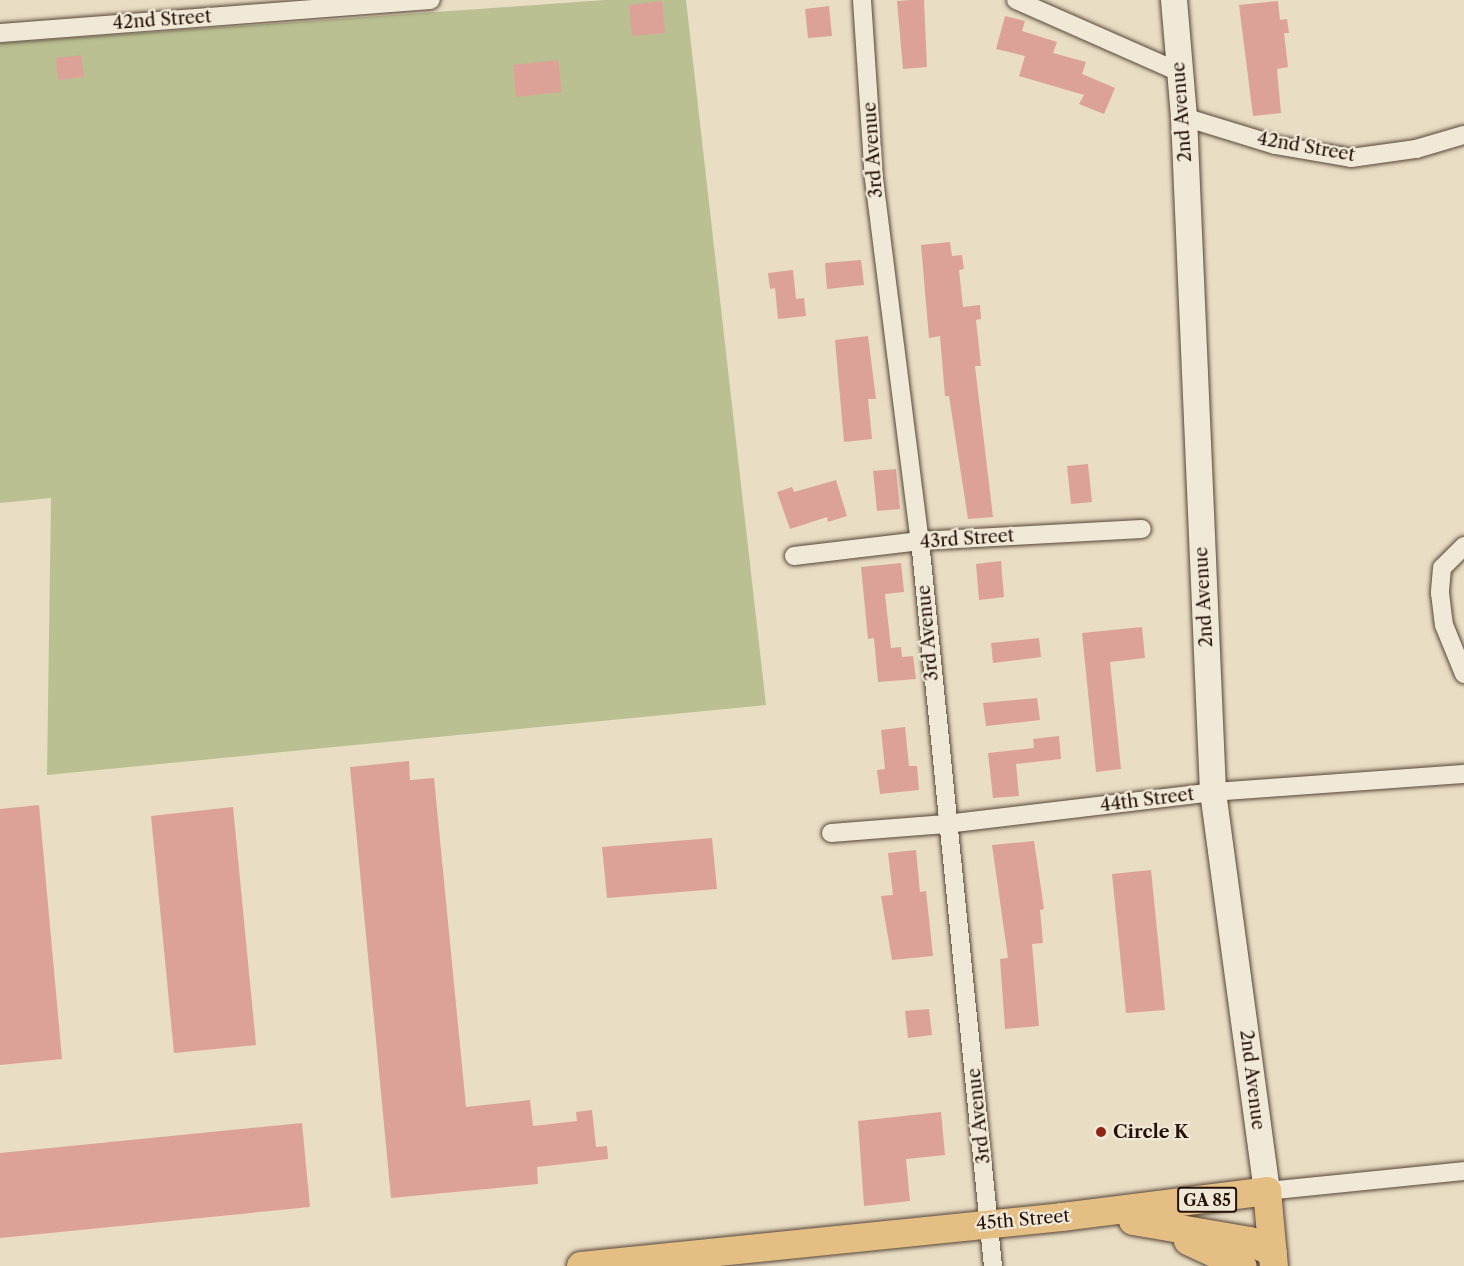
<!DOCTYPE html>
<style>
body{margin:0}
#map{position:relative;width:1464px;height:1266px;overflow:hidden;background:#e9ddc3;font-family:"Libre Caslon Text",serif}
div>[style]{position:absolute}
.green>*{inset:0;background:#bac092}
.building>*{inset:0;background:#dda297}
.roads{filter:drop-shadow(0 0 2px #564438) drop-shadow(0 0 2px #564438)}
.minor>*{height:18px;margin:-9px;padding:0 9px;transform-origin:9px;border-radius:9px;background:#f1e9d8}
.secondary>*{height:26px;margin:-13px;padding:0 13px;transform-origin:13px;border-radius:13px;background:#f1e9d8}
.primary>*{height:28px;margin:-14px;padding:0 14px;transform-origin:14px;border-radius:14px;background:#e4be82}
.dots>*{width:16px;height:16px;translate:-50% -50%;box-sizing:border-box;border:3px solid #f1e9d8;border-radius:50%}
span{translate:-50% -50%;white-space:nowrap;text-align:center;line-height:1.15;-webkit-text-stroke:4.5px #f1e9d8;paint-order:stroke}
.shield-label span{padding:2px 4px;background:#f1e9d8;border:2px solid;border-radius:4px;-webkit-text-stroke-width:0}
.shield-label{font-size:16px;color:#251109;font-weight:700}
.street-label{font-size:18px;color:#251109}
.poi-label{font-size:18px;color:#251109;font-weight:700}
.left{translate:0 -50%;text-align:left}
</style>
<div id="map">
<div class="green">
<i style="clip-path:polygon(605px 0,686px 0,766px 705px,47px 775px,51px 498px,0 503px,0 43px)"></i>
</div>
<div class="building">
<i style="clip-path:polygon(911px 0,924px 0,927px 67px,903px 69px,897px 1px)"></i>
<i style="clip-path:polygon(662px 1px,665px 33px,632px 36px,629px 5px)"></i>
<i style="clip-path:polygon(1278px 1px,1280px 20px,1287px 19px,1289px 33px,1284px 33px,1288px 67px,1277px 69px,1281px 113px,1253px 116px,1239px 5px)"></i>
<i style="clip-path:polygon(829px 6px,832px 36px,808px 38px,805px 9px)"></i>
<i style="clip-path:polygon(1005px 16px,1025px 21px,1022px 31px,1057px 42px,1053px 53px,1086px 62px,1082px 74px,1115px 88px,1104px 114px,1079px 104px,1084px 95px,1019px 76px,1025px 56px,996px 49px)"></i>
<i style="clip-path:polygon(81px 55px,84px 77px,58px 80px,56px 58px)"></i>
<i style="clip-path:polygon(558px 60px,562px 92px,516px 97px,513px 65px)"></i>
<i style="clip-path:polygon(950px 242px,952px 256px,962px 255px,964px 269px,959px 270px,963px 307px,980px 305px,981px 319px,976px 320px,981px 366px,975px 366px,993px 517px,968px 519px,949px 396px,945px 396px,940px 336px,929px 338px,921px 245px)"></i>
<i style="clip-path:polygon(861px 260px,864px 285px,827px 289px,825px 263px)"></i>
<i style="clip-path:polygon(793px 270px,796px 299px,804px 298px,806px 316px,778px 319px,775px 288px,770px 289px,768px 273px)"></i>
<i style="clip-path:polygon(868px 336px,876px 399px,868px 399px,872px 439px,844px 442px,835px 340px)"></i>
<i style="clip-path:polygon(1088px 464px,1092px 502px,1071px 504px,1067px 466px)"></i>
<i style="clip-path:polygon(896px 469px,900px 509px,877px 511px,873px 471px)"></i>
<i style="clip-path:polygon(836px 480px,847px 516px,828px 522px,827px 517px,790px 529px,777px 492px,792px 487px,794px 492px)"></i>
<i style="clip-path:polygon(1001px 561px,1004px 597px,979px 600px,976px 564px)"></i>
<i style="clip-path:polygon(901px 563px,904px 592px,885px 594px,891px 648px,901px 647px,902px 657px,913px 656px,916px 679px,878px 682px,874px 638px,868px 639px,861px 567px)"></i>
<i style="clip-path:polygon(1142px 627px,1145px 658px,1110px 662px,1121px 769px,1096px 772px,1082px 633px)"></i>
<i style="clip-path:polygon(1039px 638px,1041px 657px,993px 663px,991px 643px)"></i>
<i style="clip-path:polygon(1037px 698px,1040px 720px,986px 726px,983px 703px)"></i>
<i style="clip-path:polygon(905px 727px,909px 766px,917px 766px,919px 790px,880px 794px,877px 770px,885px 769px,881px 730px)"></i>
<i style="clip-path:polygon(1059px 736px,1061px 759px,1016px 764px,1019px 796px,993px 798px,988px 753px,1034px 748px,1033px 739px)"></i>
<i style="clip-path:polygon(409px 761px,410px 780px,434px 778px,466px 1107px,530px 1100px,533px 1126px,577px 1121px,576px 1112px,592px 1110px,596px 1147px,607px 1146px,608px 1159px,537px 1167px,538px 1184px,391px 1198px,350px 767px)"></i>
<i style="clip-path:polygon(39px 805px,62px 1059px,0 1065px,0 809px)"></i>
<i style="clip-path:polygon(233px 807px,256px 1045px,174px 1053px,151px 816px)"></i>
<i style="clip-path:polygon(712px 838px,717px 889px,607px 898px,602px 847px)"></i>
<i style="clip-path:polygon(1034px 841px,1044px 909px,1040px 910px,1043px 943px,1032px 944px,1039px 1026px,1005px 1029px,1000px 959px,1008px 958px,992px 845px)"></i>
<i style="clip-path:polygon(916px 850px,920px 892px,926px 891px,933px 956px,892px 960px,881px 896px,893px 895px,888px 853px)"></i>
<i style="clip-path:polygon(1151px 870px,1165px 1010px,1126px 1013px,1112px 874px)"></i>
<i style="clip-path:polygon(929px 1009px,932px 1035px,908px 1038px,905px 1011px)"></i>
<i style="clip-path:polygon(941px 1112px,945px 1155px,906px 1159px,910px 1201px,864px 1206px,858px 1121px)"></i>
<i style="clip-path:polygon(302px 1123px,310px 1207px,0 1238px,0 1153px)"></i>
</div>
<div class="roads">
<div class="minor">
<i style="left:862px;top:0;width:179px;rotate:86.2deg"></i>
<i style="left:874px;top:179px;width:365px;rotate:82.8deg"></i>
<i style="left:920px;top:541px;width:729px;rotate:84.25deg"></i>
<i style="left:1016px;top:0;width:178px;rotate:23.8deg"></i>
<i style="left:0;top:33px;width:432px;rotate:-4.4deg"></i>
<i style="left:1184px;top:117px;width:95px;rotate:17.1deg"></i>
<i style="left:1275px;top:145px;width:77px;rotate:9.7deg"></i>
<i style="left:1351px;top:158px;width:66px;rotate:-7.9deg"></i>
<i style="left:1416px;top:149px;width:50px;rotate:-16.3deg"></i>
<i style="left:1464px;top:546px;width:31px;rotate:135deg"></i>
<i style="left:1442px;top:568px;width:25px;rotate:95deg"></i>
<i style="left:1440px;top:593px;width:32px;rotate:83deg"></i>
<i style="left:1444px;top:625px;width:53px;rotate:67.8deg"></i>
<i style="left:794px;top:556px;width:127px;rotate:-6.8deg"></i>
<i style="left:920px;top:541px;width:222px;rotate:-3.1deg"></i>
<i style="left:831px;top:833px;width:115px;rotate:-4.5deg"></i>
<i style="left:946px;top:824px;width:269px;rotate:-6.8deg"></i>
<i style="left:1213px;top:792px;width:252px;rotate:-4.1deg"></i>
<i style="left:1267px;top:1191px;width:198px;rotate:-5.8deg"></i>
</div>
<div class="secondary">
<i style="left:1174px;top:0;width:117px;rotate:85.1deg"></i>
<i style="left:1184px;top:117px;width:676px;rotate:87.54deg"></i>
<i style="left:1213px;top:792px;width:403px;rotate:82.3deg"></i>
</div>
<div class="primary">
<i style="left:1133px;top:1221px;width:119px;rotate:9.7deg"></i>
<i style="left:1250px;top:1241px;width:26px;rotate:28deg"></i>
<i style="left:1188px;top:1241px;width:60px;rotate:24.8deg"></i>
<i style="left:581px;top:1266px;width:483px;rotate:-5.8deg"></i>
<i style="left:1062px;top:1217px;width:207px;rotate:-7.2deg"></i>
<i style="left:1267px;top:1191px;width:75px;rotate:84.7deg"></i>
</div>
</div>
<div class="dots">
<i style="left:1101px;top:1132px;background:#8f2418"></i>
</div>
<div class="shield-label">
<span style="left:1207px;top:1200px">GA 85</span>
</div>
<div class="street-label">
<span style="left:162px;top:20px;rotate:-4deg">42nd Street</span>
<span style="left:1182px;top:112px;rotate:-94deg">2nd Avenue</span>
<span style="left:1306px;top:147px;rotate:10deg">42nd Street</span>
<span style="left:873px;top:150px;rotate:-94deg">3rd Avenue</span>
<span style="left:967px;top:539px;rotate:-4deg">43rd Street</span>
<span style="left:1204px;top:597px;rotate:-93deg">2nd Avenue</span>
<span style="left:928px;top:633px;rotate:-95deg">3rd Avenue</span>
<span style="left:1147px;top:800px;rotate:-7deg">44th Street</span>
<span style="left:1252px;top:1080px;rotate:83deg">2nd Avenue</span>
<span style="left:979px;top:1116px;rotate:-96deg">3rd Avenue</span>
<span style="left:1023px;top:1220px;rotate:-5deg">45th Street</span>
</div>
<div class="poi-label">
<span class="left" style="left:1113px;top:1132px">Circle K</span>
</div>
</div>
